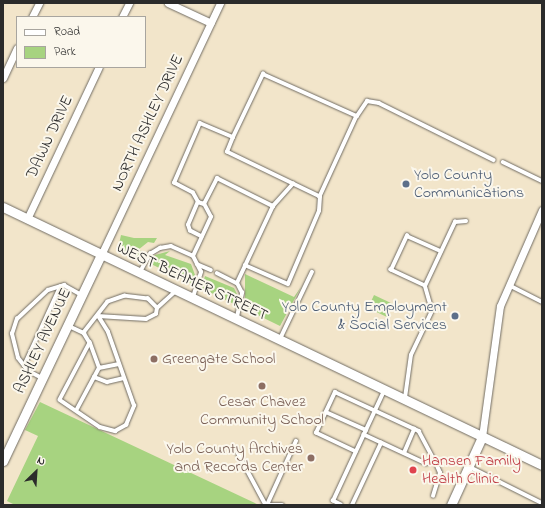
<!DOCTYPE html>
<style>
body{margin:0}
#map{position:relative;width:545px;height:508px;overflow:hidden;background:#f2e5ca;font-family:"Indie Flower",sans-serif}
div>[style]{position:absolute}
.green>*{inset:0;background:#a7d380}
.roads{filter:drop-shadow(0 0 1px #716c63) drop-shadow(0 0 1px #716c63)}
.service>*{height:3.5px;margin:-1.75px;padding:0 1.75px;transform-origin:1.75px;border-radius:1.75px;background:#fff}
.minor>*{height:7px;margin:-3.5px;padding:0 3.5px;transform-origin:3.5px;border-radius:3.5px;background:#fff}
.tertiary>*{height:9px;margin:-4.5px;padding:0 4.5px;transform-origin:4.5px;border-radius:4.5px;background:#fff}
.dots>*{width:11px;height:11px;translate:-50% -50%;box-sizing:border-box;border:2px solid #fbf7ec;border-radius:50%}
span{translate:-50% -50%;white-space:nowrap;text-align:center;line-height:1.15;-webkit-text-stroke:4px #fbf7ec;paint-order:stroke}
.street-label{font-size:16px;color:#2b2b2b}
.service-label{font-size:16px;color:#4e5e75}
.left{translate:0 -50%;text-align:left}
.right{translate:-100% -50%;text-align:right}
.education-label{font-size:16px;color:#785e54}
.health-label{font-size:16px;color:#be3a42}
.frame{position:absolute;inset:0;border:4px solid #2b2b2b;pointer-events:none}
.legend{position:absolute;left:16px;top:16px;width:130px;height:52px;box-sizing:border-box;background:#fbf7ec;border:1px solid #a8a59f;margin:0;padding:5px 7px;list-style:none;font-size:12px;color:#2b2b2b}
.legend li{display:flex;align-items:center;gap:8px;height:20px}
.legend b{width:20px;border:1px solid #a8a59f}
.north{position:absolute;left:16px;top:452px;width:40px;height:40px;-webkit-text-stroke:3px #fbf7ec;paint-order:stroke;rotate:25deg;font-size:11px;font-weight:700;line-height:16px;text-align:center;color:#2b2b2b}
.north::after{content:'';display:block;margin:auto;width:14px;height:18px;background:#2b2b2b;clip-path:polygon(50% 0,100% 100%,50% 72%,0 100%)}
</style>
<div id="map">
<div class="green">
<i style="clip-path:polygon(121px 235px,134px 238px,157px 238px,154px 243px,148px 242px,138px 250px,145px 252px,139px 259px,118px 249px)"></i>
<i style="clip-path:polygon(170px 251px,165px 255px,191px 264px,195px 275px,192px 284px,149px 263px,155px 255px)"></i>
<i style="clip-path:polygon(245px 274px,294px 297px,301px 287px,280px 326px,245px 309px)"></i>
<i style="clip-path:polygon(205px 276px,234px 288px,238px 296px,236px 305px,201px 288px)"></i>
<i style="clip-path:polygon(374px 295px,393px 304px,387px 317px,368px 308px)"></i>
<i style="clip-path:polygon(40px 402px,259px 505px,15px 505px,7px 501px,38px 436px,25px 430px)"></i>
</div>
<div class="roads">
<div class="service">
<i style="left:357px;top:116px;width:18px;rotate:-56deg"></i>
<i style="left:367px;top:101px;width:12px;rotate:9deg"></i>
<i style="left:379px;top:103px;width:128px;rotate:26.4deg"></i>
<i style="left:503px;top:162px;width:43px;rotate:26deg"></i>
<i style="left:198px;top:202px;width:10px;rotate:-119deg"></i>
<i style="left:193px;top:193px;width:21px;rotate:-152deg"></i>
<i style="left:174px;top:183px;width:65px;rotate:-66.6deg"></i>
<i style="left:200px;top:123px;width:36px;rotate:23deg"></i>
<i style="left:233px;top:137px;width:70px;rotate:-64.5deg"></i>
<i style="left:263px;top:74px;width:103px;rotate:24.1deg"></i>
<i style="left:357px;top:116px;width:89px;rotate:114.6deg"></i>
<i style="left:320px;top:197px;width:103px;rotate:-154.2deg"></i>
<i style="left:227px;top:152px;width:16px;rotate:-68deg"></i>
<i style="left:202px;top:237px;width:13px;rotate:-153deg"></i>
<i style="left:190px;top:231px;width:6px;rotate:-108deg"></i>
<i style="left:188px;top:225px;width:25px;rotate:-67deg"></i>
<i style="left:198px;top:202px;width:6px;rotate:18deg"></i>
<i style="left:197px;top:264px;width:15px;rotate:23deg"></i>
<i style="left:245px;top:265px;width:47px;rotate:23.8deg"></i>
<i style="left:288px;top:284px;width:79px;rotate:-67deg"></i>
<i style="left:319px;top:211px;width:14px;rotate:-86deg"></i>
<i style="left:140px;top:272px;width:21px;rotate:-61deg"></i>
<i style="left:150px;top:254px;width:12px;rotate:-31deg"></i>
<i style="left:160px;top:248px;width:11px;rotate:-10deg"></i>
<i style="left:171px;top:246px;width:24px;rotate:24deg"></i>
<i style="left:217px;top:273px;width:22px;rotate:27deg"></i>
<i style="left:509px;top:285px;width:37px;rotate:27deg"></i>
<i style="left:425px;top:286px;width:38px;rotate:-155deg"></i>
<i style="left:391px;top:270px;width:38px;rotate:-65deg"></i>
<i style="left:407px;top:236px;width:37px;rotate:24deg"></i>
<i style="left:193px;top:297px;width:26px;rotate:-72deg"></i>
<i style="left:201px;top:272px;width:18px;rotate:-117deg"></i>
<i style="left:193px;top:256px;width:43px;rotate:-65.2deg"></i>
<i style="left:211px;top:217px;width:15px;rotate:-118deg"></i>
<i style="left:204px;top:204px;width:29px;rotate:-63deg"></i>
<i style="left:217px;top:178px;width:63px;rotate:26.6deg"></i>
<i style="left:157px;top:308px;width:13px;rotate:-135deg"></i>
<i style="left:148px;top:299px;width:23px;rotate:-173deg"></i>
<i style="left:125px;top:296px;width:18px;rotate:161deg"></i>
<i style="left:108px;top:302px;width:39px;rotate:128deg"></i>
<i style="left:84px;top:333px;width:12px;rotate:59deg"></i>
<i style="left:90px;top:343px;width:64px;rotate:117.8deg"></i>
<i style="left:60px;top:400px;width:48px;rotate:34deg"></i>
<i style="left:100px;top:427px;width:16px;rotate:15deg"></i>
<i style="left:115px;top:431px;width:13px;rotate:-29deg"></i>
<i style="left:126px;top:425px;width:21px;rotate:-67deg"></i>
<i style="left:134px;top:406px;width:78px;rotate:-109.4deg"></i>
<i style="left:108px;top:332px;width:19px;rotate:-122deg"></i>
<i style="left:98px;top:316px;width:48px;rotate:3.6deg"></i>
<i style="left:146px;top:319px;width:11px;rotate:-27deg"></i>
<i style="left:156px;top:314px;width:6px;rotate:-81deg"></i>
<i style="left:157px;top:308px;width:25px;rotate:-42deg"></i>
<i style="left:237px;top:317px;width:25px;rotate:-78deg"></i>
<i style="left:242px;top:293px;width:11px;rotate:-117deg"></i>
<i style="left:237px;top:283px;width:85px;rotate:-64.9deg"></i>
<i style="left:273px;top:206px;width:30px;rotate:-48deg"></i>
<i style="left:69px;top:326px;width:17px;rotate:25deg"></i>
<i style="left:280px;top:339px;width:74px;rotate:-64.5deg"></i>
<i style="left:24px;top:366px;width:87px;rotate:-65.5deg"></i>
<i style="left:99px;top:368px;width:20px;rotate:-11deg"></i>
<i style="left:94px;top:377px;width:14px;rotate:21deg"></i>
<i style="left:107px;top:382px;width:17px;rotate:-13deg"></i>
<i style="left:41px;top:378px;width:15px;rotate:-152deg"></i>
<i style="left:28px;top:371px;width:16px;rotate:-128deg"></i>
<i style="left:18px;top:358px;width:25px;rotate:-104deg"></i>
<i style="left:12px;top:334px;width:16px;rotate:-72deg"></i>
<i style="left:17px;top:319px;width:42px;rotate:-43.1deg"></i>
<i style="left:48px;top:290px;width:17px;rotate:-17deg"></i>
<i style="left:64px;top:285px;width:21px;rotate:29deg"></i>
<i style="left:405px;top:398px;width:43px;rotate:-82.1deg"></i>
<i style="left:411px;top:355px;width:49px;rotate:-64.5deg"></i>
<i style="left:432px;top:311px;width:26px;rotate:-106deg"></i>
<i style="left:425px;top:286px;width:71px;rotate:-64.9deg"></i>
<i style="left:455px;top:222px;width:11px;rotate:-5deg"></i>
<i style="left:77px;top:409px;width:47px;rotate:-61.8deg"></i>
<i style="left:99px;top:368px;width:27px;rotate:-110deg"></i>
<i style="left:326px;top:412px;width:44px;rotate:24.2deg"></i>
<i style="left:236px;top:449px;width:64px;rotate:61.8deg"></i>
<i style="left:356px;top:452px;width:44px;rotate:-154.6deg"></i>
<i style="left:316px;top:433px;width:45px;rotate:-65.1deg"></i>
<i style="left:335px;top:392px;width:93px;rotate:24.9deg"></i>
<i style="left:419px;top:431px;width:34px;rotate:62deg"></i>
<i style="left:435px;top:461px;width:9px;rotate:162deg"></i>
<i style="left:426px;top:464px;width:50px;rotate:-155deg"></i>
<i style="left:404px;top:453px;width:26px;rotate:-67deg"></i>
<i style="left:470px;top:467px;width:80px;rotate:26.6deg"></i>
<i style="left:433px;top:496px;width:24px;rotate:-73deg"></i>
<i style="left:440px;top:473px;width:13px;rotate:-113deg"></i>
<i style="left:267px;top:505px;width:70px;rotate:-65.6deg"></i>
<i style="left:268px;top:505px;width:14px"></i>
<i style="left:341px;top:505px;width:9px;rotate:-153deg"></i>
<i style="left:333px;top:501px;width:121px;rotate:-65.1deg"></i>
<i style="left:352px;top:505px;width:68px;rotate:-64.9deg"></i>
<i style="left:381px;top:443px;width:19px;rotate:-155deg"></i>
</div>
<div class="minor">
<i style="left:168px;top:3px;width:47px;rotate:24.9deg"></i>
<i style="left:32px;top:17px;width:16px;rotate:-63deg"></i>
<i style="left:122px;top:17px;width:16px;rotate:-63deg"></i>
<i style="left:3px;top:78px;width:33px;rotate:-65deg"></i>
<i style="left:27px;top:219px;width:168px;rotate:-64.7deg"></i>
<i style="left:101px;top:255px;width:279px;rotate:-64.7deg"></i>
<i style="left:482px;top:437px;width:132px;rotate:-82.2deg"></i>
<i style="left:500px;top:306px;width:105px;rotate:-66.4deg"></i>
</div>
<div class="tertiary">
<i style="left:3px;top:207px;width:598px;rotate:25.58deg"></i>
<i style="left:3px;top:461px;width:228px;rotate:-64.6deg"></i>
<i style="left:451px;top:505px;width:75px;rotate:-65.5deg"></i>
</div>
</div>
<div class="dots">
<i style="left:406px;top:184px;background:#5c6f8a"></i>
<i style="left:455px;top:316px;background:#5c6f8a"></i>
<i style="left:154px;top:359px;background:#8d6e63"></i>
<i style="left:262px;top:386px;background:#8d6e63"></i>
<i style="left:311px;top:458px;background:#8d6e63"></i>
<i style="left:413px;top:470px;background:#e0444e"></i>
</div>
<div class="street-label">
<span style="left:148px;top:123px;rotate:-65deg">NORTH ASHLEY DRIVE</span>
<span style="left:50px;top:137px;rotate:-65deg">DAWN DRIVE</span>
<span style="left:192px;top:282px;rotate:25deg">WEST BEAMER STREET</span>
<span style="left:43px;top:341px;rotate:-65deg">ASHLEY AVENUE</span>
</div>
<div class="service-label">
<span class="left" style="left:414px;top:184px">Yolo County<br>Communications</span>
<span class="right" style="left:447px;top:316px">Yolo County Employment<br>&amp; Social Services</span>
</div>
<div class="education-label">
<span class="left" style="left:162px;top:359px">Greengate School</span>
<span style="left:262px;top:411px">Cesar Chavez<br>Community School</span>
<span class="right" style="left:303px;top:458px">Yolo County Archives<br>and Records Center</span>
</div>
<div class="health-label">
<span class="left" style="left:422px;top:470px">Hansen Family<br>Health Clinic</span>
</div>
<div class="frame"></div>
<ul class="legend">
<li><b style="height:5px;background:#fff"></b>Road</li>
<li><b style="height:11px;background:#a7d380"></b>Park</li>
</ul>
<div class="north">N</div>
</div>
